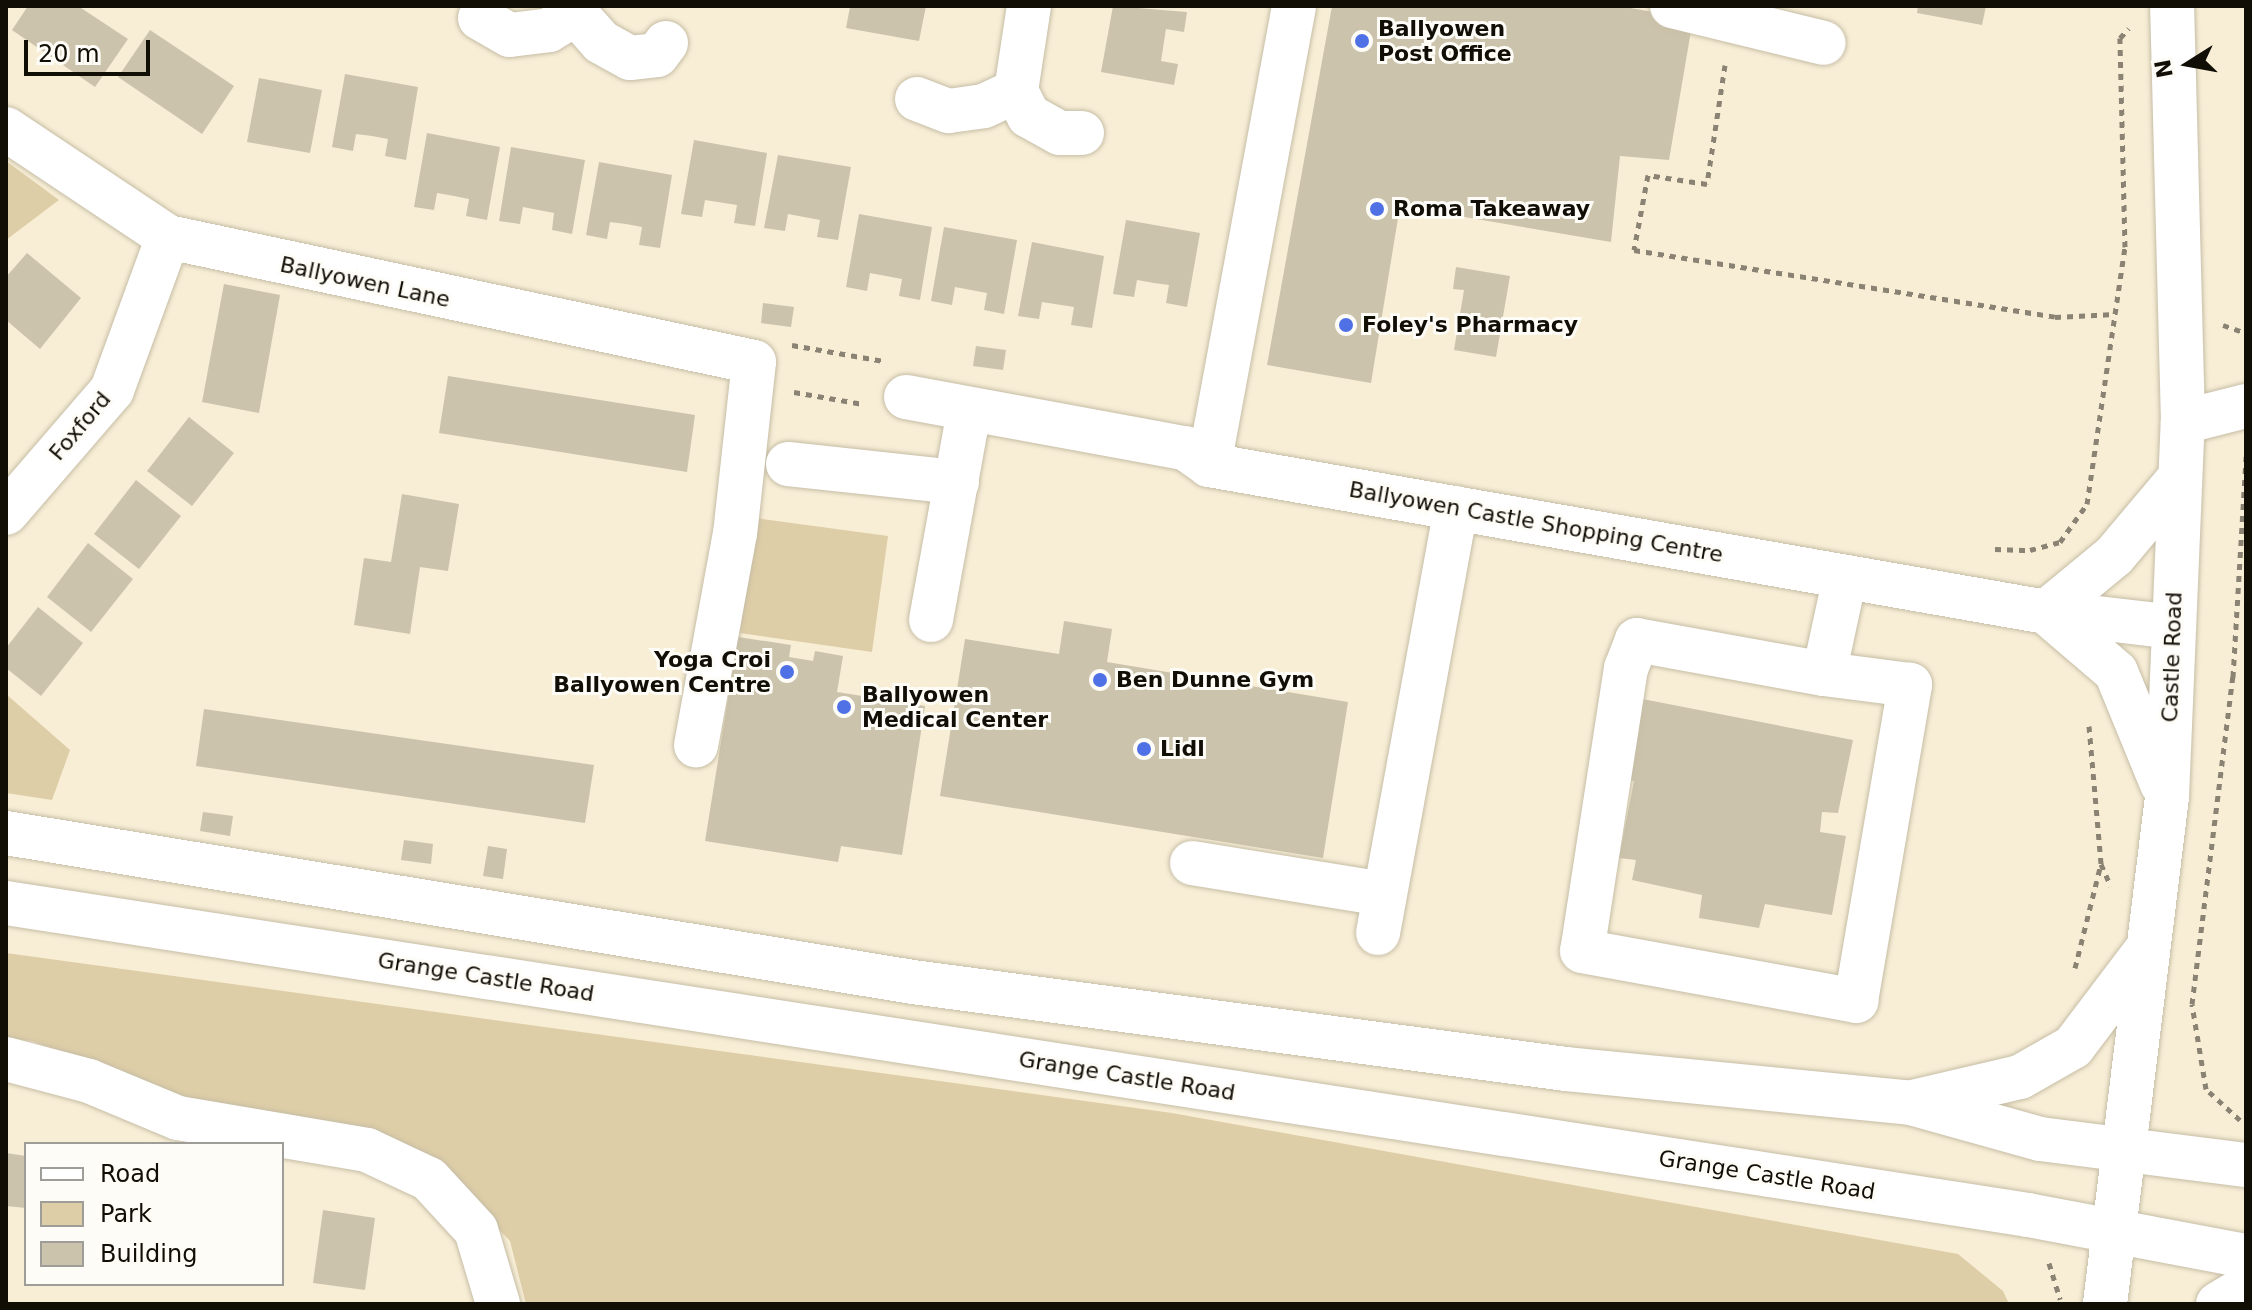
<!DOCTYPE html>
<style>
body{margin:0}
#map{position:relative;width:2252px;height:1310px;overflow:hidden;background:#f8eed6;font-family:"DejaVu Sans",sans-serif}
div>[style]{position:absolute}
.green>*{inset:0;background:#decea7}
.building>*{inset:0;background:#ccc3ac}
.path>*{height:5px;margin-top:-2.5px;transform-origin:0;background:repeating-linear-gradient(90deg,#8a8373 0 6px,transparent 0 12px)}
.roads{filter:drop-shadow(0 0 2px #c6bda6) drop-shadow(0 0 2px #c6bda6)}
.minor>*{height:44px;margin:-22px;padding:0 22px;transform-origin:22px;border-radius:22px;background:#fff}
.major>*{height:44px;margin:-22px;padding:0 22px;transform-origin:22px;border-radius:22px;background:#fff}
.dots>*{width:22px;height:22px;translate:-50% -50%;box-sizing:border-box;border:4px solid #fefcf7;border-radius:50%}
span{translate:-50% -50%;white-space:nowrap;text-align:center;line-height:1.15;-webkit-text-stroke:6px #fefcf7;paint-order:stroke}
.poi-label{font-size:22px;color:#110e06;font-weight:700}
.left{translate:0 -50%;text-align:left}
.right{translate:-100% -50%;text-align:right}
.street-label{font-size:22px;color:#110e06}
.frame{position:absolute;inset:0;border:8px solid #110e06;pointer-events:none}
.legend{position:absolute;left:24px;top:1142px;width:260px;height:144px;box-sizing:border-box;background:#fefcf7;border:2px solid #9f9d97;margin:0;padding:10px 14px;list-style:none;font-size:24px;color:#110e06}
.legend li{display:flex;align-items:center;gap:16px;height:40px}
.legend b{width:40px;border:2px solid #9f9d97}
.north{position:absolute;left:2148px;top:24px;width:80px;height:80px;-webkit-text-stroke:6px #fefcf7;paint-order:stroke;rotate:259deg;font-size:22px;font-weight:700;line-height:32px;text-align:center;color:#110e06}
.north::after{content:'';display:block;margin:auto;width:28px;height:36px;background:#110e06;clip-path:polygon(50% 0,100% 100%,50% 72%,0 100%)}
.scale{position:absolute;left:24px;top:40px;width:126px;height:36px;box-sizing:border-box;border:4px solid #110e06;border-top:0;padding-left:10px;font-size:24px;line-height:28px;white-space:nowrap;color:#110e06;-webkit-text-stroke:6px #fefcf7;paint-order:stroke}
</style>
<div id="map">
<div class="green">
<i style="clip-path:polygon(6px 161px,59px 200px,6px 240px)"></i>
<i style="clip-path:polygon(755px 518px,888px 536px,872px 652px,740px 633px)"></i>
<i style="clip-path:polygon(6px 694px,70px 750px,52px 800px,6px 793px)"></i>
<i style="clip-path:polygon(6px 953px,1172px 1113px,1958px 1254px,2003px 1291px,2009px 1304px,526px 1304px,510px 1241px,445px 1172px,222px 1115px,32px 1041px,6px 1038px)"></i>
</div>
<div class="building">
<i style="clip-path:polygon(28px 6px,78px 6px,128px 39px,95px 87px,12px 30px)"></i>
<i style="clip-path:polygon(869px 6px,926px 6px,919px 41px,846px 28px,850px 7px)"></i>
<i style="clip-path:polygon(1113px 6px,1187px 12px,1184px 32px,1166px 29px,1161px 61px,1178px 64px,1174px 85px,1101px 72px)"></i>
<i style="clip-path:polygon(1332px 6px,1619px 6px,1693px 19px,1669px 160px,1620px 156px,1611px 242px,1400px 206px,1371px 383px,1267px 365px)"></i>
<i style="clip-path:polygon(1918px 6px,1986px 6px,1982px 25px,1917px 13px)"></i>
<i style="clip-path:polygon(150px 30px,234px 86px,202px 134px,118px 77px)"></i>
<i style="clip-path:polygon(345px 74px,418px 87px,406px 160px,385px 156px,388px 139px,372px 136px,356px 134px,353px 151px,332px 147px)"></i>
<i style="clip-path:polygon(259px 78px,322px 90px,310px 153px,247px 142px)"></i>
<i style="clip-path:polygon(427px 133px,500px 147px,487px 220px,466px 216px,469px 199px,454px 196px,437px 193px,434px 210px,414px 207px)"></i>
<i style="clip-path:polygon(694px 140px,767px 153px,755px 226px,734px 223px,737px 205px,705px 200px,702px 217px,681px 214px)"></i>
<i style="clip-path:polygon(511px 147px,585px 160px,572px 234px,552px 230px,554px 213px,523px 207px,520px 224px,499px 221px)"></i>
<i style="clip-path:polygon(778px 155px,851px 167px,838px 240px,817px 237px,820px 220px,788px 214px,785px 231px,764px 228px)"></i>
<i style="clip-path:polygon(599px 162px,672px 175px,660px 248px,639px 245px,642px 227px,626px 224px,610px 222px,607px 239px,586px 235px)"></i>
<i style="clip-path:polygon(859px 214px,932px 227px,920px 300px,899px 296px,902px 279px,870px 273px,867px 291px,846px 287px)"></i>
<i style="clip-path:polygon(1126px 220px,1200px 233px,1187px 307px,1166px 303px,1169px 285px,1154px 283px,1137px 280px,1134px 297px,1113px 294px)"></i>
<i style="clip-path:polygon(944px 227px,1017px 240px,1004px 314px,984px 310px,987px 293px,955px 287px,952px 305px,931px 301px)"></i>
<i style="clip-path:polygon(1032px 242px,1104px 256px,1092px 328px,1071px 325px,1074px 307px,1042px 302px,1039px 319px,1018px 316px)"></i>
<i style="clip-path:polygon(27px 253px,81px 298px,40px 349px,6px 320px,6px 277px)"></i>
<i style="clip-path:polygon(1456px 267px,1510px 276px,1496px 357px,1454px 350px,1464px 290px,1453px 289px)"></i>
<i style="clip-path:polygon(224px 284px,280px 295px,259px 413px,202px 402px)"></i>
<i style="clip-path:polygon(763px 303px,794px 307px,791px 327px,761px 323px)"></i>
<i style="clip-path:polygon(976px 346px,1006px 350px,1003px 370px,973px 366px)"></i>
<i style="clip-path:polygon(448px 376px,695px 415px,687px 472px,439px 433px)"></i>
<i style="clip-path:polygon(189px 417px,234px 453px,192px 506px,147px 471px)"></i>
<i style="clip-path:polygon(136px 480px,181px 516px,139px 569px,94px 534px)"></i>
<i style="clip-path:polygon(402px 494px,459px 504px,448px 571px,420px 567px,410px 634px,354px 625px,364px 558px,391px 562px)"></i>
<i style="clip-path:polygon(88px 543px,133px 579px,91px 632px,47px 597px)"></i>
<i style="clip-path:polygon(38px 607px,83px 643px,41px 696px,6px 668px,6px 648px)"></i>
<i style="clip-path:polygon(1064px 621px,1112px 629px,1107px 662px,1348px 702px,1323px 858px,940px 796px,965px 639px,1059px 654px)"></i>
<i style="clip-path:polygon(738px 637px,791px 645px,789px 657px,813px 661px,815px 651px,843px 656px,837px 692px,925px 706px,902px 855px,841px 846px,838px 862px,705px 841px)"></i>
<i style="clip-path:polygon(1627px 696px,1853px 740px,1838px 813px,1822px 812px,1820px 832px,1846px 836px,1832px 915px,1765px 904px,1759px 928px,1699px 918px,1702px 895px,1632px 880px,1636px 860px,1619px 858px,1634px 781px,1623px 779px)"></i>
<i style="clip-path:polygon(204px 709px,594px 765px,585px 823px,196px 766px)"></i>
<i style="clip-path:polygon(203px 812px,233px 816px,230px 836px,200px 831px)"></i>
<i style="clip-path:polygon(404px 840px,433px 844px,431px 864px,401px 860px)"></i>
<i style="clip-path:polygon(488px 846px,507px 849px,503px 879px,483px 876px)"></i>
<i style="clip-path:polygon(6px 1153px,26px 1156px,26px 1208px,6px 1206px)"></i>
<i style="clip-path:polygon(323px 1210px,375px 1218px,365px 1290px,313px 1283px)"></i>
</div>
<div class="path">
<i style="left:1725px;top:65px;width:120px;rotate:98.6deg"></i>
<i style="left:1707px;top:184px;width:60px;rotate:-171.3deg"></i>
<i style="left:1648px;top:175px;width:76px;rotate:100.6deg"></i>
<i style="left:1634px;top:250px;width:426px;rotate:9deg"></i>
<i style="left:2055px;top:317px;width:60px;rotate:-2.9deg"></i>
<i style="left:2223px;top:325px;width:24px;rotate:19deg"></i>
<i style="left:792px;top:345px;width:93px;rotate:9.9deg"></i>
<i style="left:794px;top:392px;width:70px;rotate:9.9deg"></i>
<i style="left:1995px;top:549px;width:35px;rotate:2deg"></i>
<i style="left:2030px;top:550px;width:31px;rotate:-15deg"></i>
<i style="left:2060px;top:542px;width:47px;rotate:-54.6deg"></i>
<i style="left:2087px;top:504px;width:260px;rotate:-81.6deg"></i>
<i style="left:2125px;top:247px;width:209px;rotate:-91.4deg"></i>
<i style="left:2120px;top:38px;width:13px;rotate:-48deg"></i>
<i style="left:2089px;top:726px;width:139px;rotate:85deg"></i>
<i style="left:2101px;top:864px;width:24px;rotate:66deg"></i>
<i style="left:2075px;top:968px;width:107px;rotate:-76deg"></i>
<i style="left:2240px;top:1120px;width:46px;rotate:-137.6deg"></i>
<i style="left:2206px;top:1089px;width:86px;rotate:-99.4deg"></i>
<i style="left:2192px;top:1004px;width:330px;rotate:-82.9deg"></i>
<i style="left:2233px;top:677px;width:221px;rotate:-86.6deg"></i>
<i style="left:2049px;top:1263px;width:38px;rotate:73deg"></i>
</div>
<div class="roads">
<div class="minor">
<i style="left:577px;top:6px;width:8px;rotate:97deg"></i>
<i style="left:576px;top:14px;width:38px;rotate:48deg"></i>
<i style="left:601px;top:42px;width:33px;rotate:29deg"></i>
<i style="left:630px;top:58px;width:27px;rotate:-6deg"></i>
<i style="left:657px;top:55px;width:15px;rotate:-53deg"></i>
<i style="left:1672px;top:6px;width:156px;rotate:13.7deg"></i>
<i style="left:480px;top:18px;width:34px;rotate:30deg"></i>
<i style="left:510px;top:35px;width:39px;rotate:-7deg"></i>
<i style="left:549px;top:30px;width:31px;rotate:-31deg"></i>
<i style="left:1016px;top:91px;width:28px;rotate:63deg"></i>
<i style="left:1029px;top:116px;width:35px;rotate:29deg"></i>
<i style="left:1060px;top:133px;width:22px"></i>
<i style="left:917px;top:99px;width:34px;rotate:21deg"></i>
<i style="left:949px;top:111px;width:35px;rotate:-8deg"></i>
<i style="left:984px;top:106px;width:35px;rotate:-25deg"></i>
<i style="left:1016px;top:91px;width:86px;rotate:-81.3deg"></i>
<i style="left:6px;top:129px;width:195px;rotate:33.7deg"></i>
<i style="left:168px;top:237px;width:599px;rotate:12.04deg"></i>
<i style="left:754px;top:362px;width:172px;rotate:96.3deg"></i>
<i style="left:735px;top:533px;width:216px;rotate:100.4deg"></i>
<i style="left:906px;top:397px;width:284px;rotate:10.4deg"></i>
<i style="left:1185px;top:448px;width:29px;rotate:35deg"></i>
<i style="left:1209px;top:465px;width:850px;rotate:9.96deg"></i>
<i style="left:2046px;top:612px;width:128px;rotate:6.7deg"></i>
<i style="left:2183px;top:422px;width:65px;rotate:-14.3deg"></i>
<i style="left:788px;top:464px;width:170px;rotate:6.1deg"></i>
<i style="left:1209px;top:465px;width:467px;rotate:-79.5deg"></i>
<i style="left:6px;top:513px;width:162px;rotate:-49.2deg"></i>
<i style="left:112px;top:390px;width:163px;rotate:-69.9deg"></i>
<i style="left:2046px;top:612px;width:92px;rotate:40.6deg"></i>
<i style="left:2116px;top:672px;width:121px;rotate:67.7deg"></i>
<i style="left:2046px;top:612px;width:88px;rotate:-39.5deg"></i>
<i style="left:2114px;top:556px;width:99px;rotate:-49.9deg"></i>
<i style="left:931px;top:620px;width:212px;rotate:-79.7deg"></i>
<i style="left:1824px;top:674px;width:190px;rotate:-169.7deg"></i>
<i style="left:1637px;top:640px;width:30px;rotate:111deg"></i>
<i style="left:1626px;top:668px;width:286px;rotate:98.8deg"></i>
<i style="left:1582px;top:951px;width:279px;rotate:10.3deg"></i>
<i style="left:1856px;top:1001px;width:321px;rotate:-80.3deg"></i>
<i style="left:1910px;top:685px;width:87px;rotate:-172.7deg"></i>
<i style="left:1824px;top:674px;width:99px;rotate:-77.8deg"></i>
<i style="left:1192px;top:863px;width:194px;rotate:9.2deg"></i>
<i style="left:1378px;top:933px;width:432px;rotate:-79.6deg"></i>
<i style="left:6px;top:1059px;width:86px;rotate:14.8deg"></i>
<i style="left:89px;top:1081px;width:96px;rotate:22.6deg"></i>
<i style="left:178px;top:1118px;width:192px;rotate:9.6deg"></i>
<i style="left:367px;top:1150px;width:68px;rotate:25.1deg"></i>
<i style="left:429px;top:1179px;width:69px;rotate:47.3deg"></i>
<i style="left:476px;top:1230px;width:77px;rotate:73.4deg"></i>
<i style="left:2105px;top:1304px;width:511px;rotate:-83.03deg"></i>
<i style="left:2167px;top:797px;width:375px;rotate:-87.6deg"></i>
<i style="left:2183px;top:422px;width:416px;rotate:-91.5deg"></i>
</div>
<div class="major">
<i style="left:6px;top:833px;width:919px;rotate:9.33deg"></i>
<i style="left:913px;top:982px;width:659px;rotate:7.59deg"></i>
<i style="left:1566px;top:1069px;width:347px;rotate:5.6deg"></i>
<i style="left:1911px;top:1103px;width:134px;rotate:15.6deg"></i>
<i style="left:2040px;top:1139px;width:208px;rotate:7.2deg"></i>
<i style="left:6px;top:903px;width:2046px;rotate:8.77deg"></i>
<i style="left:2028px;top:1215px;width:222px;rotate:10.7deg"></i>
<i style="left:1913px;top:1102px;width:110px;rotate:-13.2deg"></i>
<i style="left:2020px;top:1077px;width:61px;rotate:-29.5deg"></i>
<i style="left:2073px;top:1047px;width:123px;rotate:-52.9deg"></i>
<i style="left:2218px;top:1304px;width:33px;rotate:-31deg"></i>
</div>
</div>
<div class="dots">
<i style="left:1362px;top:41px;background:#5071e5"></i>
<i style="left:1377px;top:209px;background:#5071e5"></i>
<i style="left:1346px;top:325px;background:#5071e5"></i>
<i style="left:787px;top:672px;background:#5071e5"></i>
<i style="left:1100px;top:680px;background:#5071e5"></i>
<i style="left:844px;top:707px;background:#5071e5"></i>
<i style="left:1144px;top:749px;background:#5071e5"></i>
</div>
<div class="poi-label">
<span class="left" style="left:1378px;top:41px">Ballyowen<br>Post Office</span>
<span class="left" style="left:1393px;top:209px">Roma Takeaway</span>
<span class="left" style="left:1362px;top:325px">Foley's Pharmacy</span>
<span class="right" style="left:771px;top:672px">Yoga Croi<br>Ballyowen Centre</span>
<span class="left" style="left:1116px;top:680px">Ben Dunne Gym</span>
<span class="left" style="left:862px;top:707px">Ballyowen<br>Medical Center</span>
<span class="left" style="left:1160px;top:749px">Lidl</span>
</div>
<div class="street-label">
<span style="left:365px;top:282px;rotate:12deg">Ballyowen Lane</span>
<span style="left:80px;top:426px;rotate:-50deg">Foxford</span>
<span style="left:1536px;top:522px;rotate:10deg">Ballyowen Castle Shopping Centre</span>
<span style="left:2172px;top:657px;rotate:-88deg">Castle Road</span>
<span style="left:486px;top:977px;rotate:9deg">Grange Castle Road</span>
<span style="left:1127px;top:1076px;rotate:9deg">Grange Castle Road</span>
<span style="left:1767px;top:1175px;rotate:9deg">Grange Castle Road</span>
</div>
<div class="frame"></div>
<ul class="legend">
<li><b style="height:10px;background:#fff"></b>Road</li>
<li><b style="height:22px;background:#decea7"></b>Park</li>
<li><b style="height:22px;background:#ccc3ac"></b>Building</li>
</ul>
<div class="north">N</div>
<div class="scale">20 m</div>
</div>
